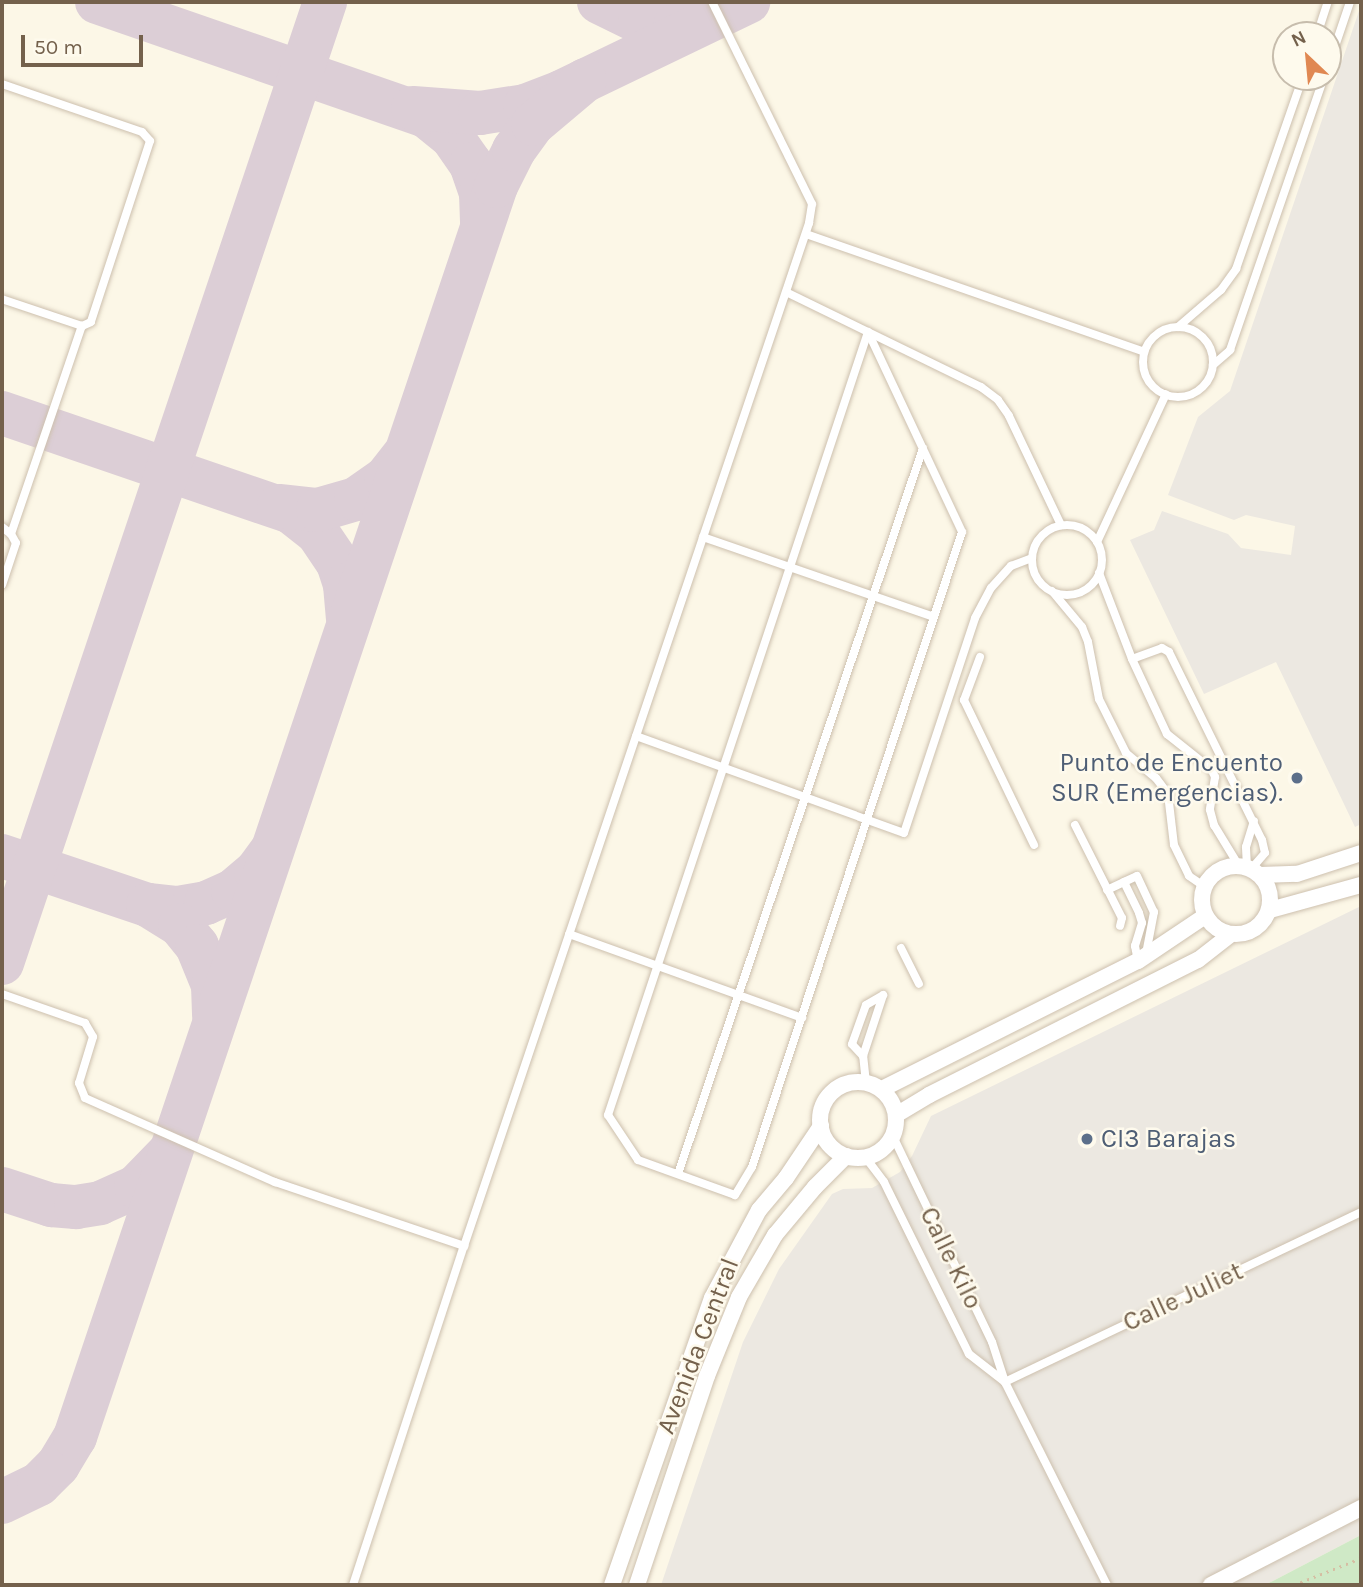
<!DOCTYPE html>
<style>
body{margin:0}
#map{position:relative;width:1363px;height:1587px;overflow:hidden;background:#fcf7e7;font-family:Karla,sans-serif}
div>[style]{position:absolute}
.industrial>*{inset:0;background:#ece8e1}
.green>*{inset:0;background:#cfe9c6}
.taxiway>*{height:44px;margin:-22px;padding:0 22px;transform-origin:22px;border-radius:22px;background:#dcced6}
.path>*{height:2.5px;margin-top:-1.25px;transform-origin:0;background:repeating-linear-gradient(90deg,#d5bea3 0 2px,transparent 0 7px)}
.roads{filter:drop-shadow(0 0 2px #cdc0ae) drop-shadow(0 0 2px #cdc0ae)}
.lane>*{height:8px;margin:-4px;padding:0 4px;transform-origin:4px;border-radius:4px;background:#fff}
.lane>.ring{margin:-4px;padding:0;box-sizing:content-box;background:none;border:8px solid #fff;border-radius:50%}
.street>*{height:16px;margin:-8px;padding:0 8px;transform-origin:8px;border-radius:8px;background:#fff}
.street>.ring{margin:-8px;padding:0;box-sizing:content-box;background:none;border:16px solid #fff;border-radius:50%}
.dots>*{width:19px;height:19px;translate:-50% -50%;box-sizing:border-box;border:4px solid #fefaed;border-radius:50%}
span{translate:-50% -50%;white-space:nowrap;text-align:center;line-height:1.15;-webkit-text-stroke:5px #fefaed;paint-order:stroke}
.service-label{font-size:26px;color:#4e5e75}
.right{translate:-100% -50%;text-align:right}
.left{translate:0 -50%;text-align:left}
.street-label{font-size:26px;color:#74614c}
.frame{position:absolute;inset:0;border:4px solid #74614c;pointer-events:none}
.north{position:absolute;left:1272px;top:21px;width:70px;height:70px;box-sizing:border-box;background:#fefaed;border:2px solid #c7bdad;border-radius:50%;rotate:334deg;font-size:19px;font-weight:700;line-height:28px;text-align:center;color:#74614c}
.north::after{content:'';display:block;margin:auto;width:24px;height:32px;background:#e08852;clip-path:polygon(50% 0,100% 100%,50% 72%,0 100%)}
.scale{position:absolute;left:21px;top:35px;width:122px;height:32px;box-sizing:border-box;border:4px solid #74614c;border-top:0;padding-left:9px;font-size:21px;line-height:24px;white-space:nowrap;color:#74614c;-webkit-text-stroke:5px #fefaed;paint-order:stroke}
</style>
<div id="map">
<div class="industrial">
<i style="clip-path:polygon(1361px 5px,1361px 824px,1355px 827px,1276px 662px,1204px 694px,1130px 540px,1154px 530px,1162px 511px,1228px 534px,1241px 548px,1291px 555px,1295px 526px,1246px 515px,1234px 520px,1168px 495px,1198px 417px,1230px 391px)"></i>
<i style="clip-path:polygon(1361px 906px,1361px 1535px,1265px 1585px,661px 1585px,743px 1342px,779px 1269px,832px 1194px,843px 1189px,872px 1188px,900px 1172px,912px 1156px,931px 1116px)"></i>
</div>
<div class="green">
<i style="clip-path:polygon(1361px 1535px,1361px 1585px,1265px 1585px)"></i>
</div>
<div class="taxiway">
<i style="left:97px;top:2px;width:348px;rotate:19.1deg"></i>
<i style="left:426px;top:116px;width:33px;rotate:39deg"></i>
<i style="left:452px;top:137px;width:33px;rotate:55deg"></i>
<i style="left:471px;top:164px;width:31px;rotate:71deg"></i>
<i style="left:481px;top:193px;width:31px;rotate:88deg"></i>
<i style="left:599px;top:2px;width:46px;rotate:26deg"></i>
<i style="left:640px;top:22px;width:35px;rotate:7deg"></i>
<i style="left:675px;top:26px;width:22px;rotate:-10deg"></i>
<i style="left:413px;top:108px;width:67px;rotate:4.3deg"></i>
<i style="left:480px;top:113px;width:46px;rotate:-8.8deg"></i>
<i style="left:525px;top:106px;width:39px;rotate:-21deg"></i>
<i style="left:561px;top:92px;width:208px;rotate:-25.7deg"></i>
<i style="left:2px;top:413px;width:305px;rotate:18.9deg"></i>
<i style="left:291px;top:512px;width:33px;rotate:38deg"></i>
<i style="left:317px;top:532px;width:37px;rotate:56deg"></i>
<i style="left:338px;top:563px;width:23px;rotate:72deg"></i>
<i style="left:345px;top:585px;width:33px;rotate:85deg"></i>
<i style="left:279px;top:506px;width:39px;rotate:6deg"></i>
<i style="left:318px;top:510px;width:40px;rotate:-16deg"></i>
<i style="left:356px;top:499px;width:37px;rotate:-35deg"></i>
<i style="left:386px;top:478px;width:28px;rotate:-52deg"></i>
<i style="left:2px;top:856px;width:154px;rotate:18.6deg"></i>
<i style="left:148px;top:905px;width:30px;rotate:6deg"></i>
<i style="left:178px;top:908px;width:28px;rotate:-10deg"></i>
<i style="left:206px;top:903px;width:30px;rotate:-24deg"></i>
<i style="left:233px;top:891px;width:30px;rotate:-40deg"></i>
<i style="left:256px;top:872px;width:24px;rotate:-54deg"></i>
<i style="left:148px;top:905px;width:38px;rotate:32deg"></i>
<i style="left:180px;top:925px;width:27px;rotate:51deg"></i>
<i style="left:197px;top:946px;width:42px;rotate:67.7deg"></i>
<i style="left:213px;top:985px;width:31px;rotate:88deg"></i>
<i style="left:2px;top:963px;width:1014px;rotate:-71.42deg"></i>
<i style="left:2px;top:1189px;width:52px;rotate:18.1deg"></i>
<i style="left:51px;top:1205px;width:25px;rotate:5deg"></i>
<i style="left:76px;top:1207px;width:24px;rotate:-9deg"></i>
<i style="left:100px;top:1203px;width:39px;rotate:-24deg"></i>
<i style="left:136px;top:1187px;width:46px;rotate:-45.9deg"></i>
<i style="left:2px;top:1502px;width:41px;rotate:-25.9deg"></i>
<i style="left:39px;top:1484px;width:27px;rotate:-45deg"></i>
<i style="left:58px;top:1465px;width:33px;rotate:-59deg"></i>
<i style="left:75px;top:1437px;width:1320px;rotate:-71.4deg"></i>
<i style="left:496px;top:186px;width:40px;rotate:-63.4deg"></i>
<i style="left:514px;top:150px;width:32px;rotate:-54deg"></i>
<i style="left:533px;top:124px;width:68px;rotate:-40.2deg"></i>
</div>
<div class="path">
<i style="left:1294px;top:1585px;width:72px;rotate:-21.9deg"></i>
</div>
<div class="roads">
<div class="lane">
<i style="left:1317px;top:35px;width:35px;rotate:-72deg"></i>
<i style="left:1328px;top:67px;width:69px;rotate:-71.3deg"></i>
<i style="left:2px;top:84px;width:148px;rotate:18.9deg"></i>
<i style="left:142px;top:132px;width:12px;rotate:48deg"></i>
<i style="left:150px;top:141px;width:190px;rotate:108.1deg"></i>
<i style="left:91px;top:322px;width:10px;rotate:156deg"></i>
<i style="left:82px;top:326px;width:84px;rotate:-161.4deg"></i>
<i style="left:806px;top:234px;width:358px;rotate:19.2deg"></i>
<i style="left:786px;top:292px;width:217px;rotate:26deg"></i>
<i style="left:981px;top:387px;width:21px;rotate:37deg"></i>
<i style="left:998px;top:400px;width:19px;rotate:55deg"></i>
<i style="left:1009px;top:416px;width:121px;rotate:64.5deg"></i>
<i style="left:1178px;top:327px;width:57px;rotate:-40.7deg"></i>
<i style="left:1221px;top:290px;width:26px;rotate:-54deg"></i>
<i style="left:1236px;top:269px;width:203px;rotate:-70.8deg"></i>
<i class="ring" style="left:1143px;top:327px;width:62px;height:62px"></i>
<i style="left:868px;top:332px;width:221px;rotate:64.8deg"></i>
<i style="left:962px;top:532px;width:669px;rotate:108.3deg"></i>
<i style="left:752px;top:1167px;width:33px;rotate:121deg"></i>
<i style="left:735px;top:1195px;width:103px;rotate:-160.2deg"></i>
<i style="left:638px;top:1160px;width:54px;rotate:-123.7deg"></i>
<i style="left:608px;top:1115px;width:825px;rotate:-71.63deg"></i>
<i style="left:1213px;top:365px;width:23px;rotate:-41deg"></i>
<i style="left:1230px;top:350px;width:289px;rotate:-71deg"></i>
<i class="ring" style="left:1032px;top:525px;width:62px;height:62px"></i>
<i style="left:2px;top:527px;width:11px;rotate:38deg"></i>
<i style="left:11px;top:534px;width:10px;rotate:61deg"></i>
<i style="left:16px;top:543px;width:44px;rotate:108.4deg"></i>
<i style="left:11px;top:534px;width:220px;rotate:-71.2deg"></i>
<i style="left:703px;top:537px;width:244px;rotate:19.1deg"></i>
<i style="left:1097px;top:542px;width:163px;rotate:-65deg"></i>
<i style="left:1099px;top:573px;width:92px;rotate:69deg"></i>
<i style="left:1132px;top:659px;width:83px;rotate:65deg"></i>
<i style="left:1167px;top:734px;width:56px;rotate:38.5deg"></i>
<i style="left:1211px;top:769px;width:9px;rotate:63deg"></i>
<i style="left:1215px;top:777px;width:33px;rotate:99deg"></i>
<i style="left:1210px;top:810px;width:16px;rotate:75deg"></i>
<i style="left:1214px;top:825px;width:48px;rotate:58.6deg"></i>
<i style="left:1052px;top:591px;width:47px;rotate:50.2deg"></i>
<i style="left:1082px;top:627px;width:16px;rotate:68deg"></i>
<i style="left:1088px;top:642px;width:58px;rotate:79.1deg"></i>
<i style="left:1099px;top:699px;width:60px;rotate:63.4deg"></i>
<i style="left:1126px;top:753px;width:39px;rotate:40deg"></i>
<i style="left:1156px;top:778px;width:20px;rotate:53deg"></i>
<i style="left:1168px;top:794px;width:51px;rotate:83.3deg"></i>
<i style="left:1174px;top:845px;width:34px;rotate:64deg"></i>
<i style="left:1189px;top:876px;width:18px;rotate:34deg"></i>
<i style="left:980px;top:657px;width:46px;rotate:110.4deg"></i>
<i style="left:964px;top:700px;width:161px;rotate:64.2deg"></i>
<i style="left:1132px;top:659px;width:32px;rotate:-20deg"></i>
<i style="left:1162px;top:648px;width:8px;rotate:30deg"></i>
<i style="left:1169px;top:652px;width:210px;rotate:63.7deg"></i>
<i style="left:1262px;top:840px;width:13px;rotate:77deg"></i>
<i style="left:1265px;top:853px;width:21px;rotate:131deg"></i>
<i style="left:636px;top:736px;width:285px;rotate:19.9deg"></i>
<i style="left:904px;top:833px;width:226px;rotate:-71.7deg"></i>
<i style="left:975px;top:618px;width:34px;rotate:-62deg"></i>
<i style="left:991px;top:588px;width:30px;rotate:-48deg"></i>
<i style="left:1011px;top:566px;width:22px;rotate:-21deg"></i>
<i style="left:1075px;top:825px;width:104px;rotate:63.2deg"></i>
<i style="left:1122px;top:918px;width:8px;rotate:104deg"></i>
<i style="left:1247px;top:867px;width:20px;rotate:-93deg"></i>
<i style="left:1246px;top:847px;width:27px;rotate:-73deg"></i>
<i style="left:1124px;top:882px;width:14px;rotate:-25deg"></i>
<i style="left:1137px;top:876px;width:40px;rotate:65deg"></i>
<i style="left:1154px;top:912px;width:43px;rotate:100.8deg"></i>
<i style="left:1107px;top:890px;width:19px;rotate:-25deg"></i>
<i style="left:1124px;top:882px;width:34px;rotate:64deg"></i>
<i style="left:1139px;top:913px;width:10px;rotate:73deg"></i>
<i style="left:1142px;top:923px;width:24px;rotate:107deg"></i>
<i style="left:1135px;top:946px;width:15px;rotate:79deg"></i>
<i style="left:569px;top:934px;width:248px;rotate:19.8deg"></i>
<i style="left:901px;top:948px;width:40px;rotate:63.4deg"></i>
<i style="left:2px;top:994px;width:88px;rotate:19.3deg"></i>
<i style="left:85px;top:1023px;width:16px;rotate:60deg"></i>
<i style="left:93px;top:1037px;width:48px;rotate:106.9deg"></i>
<i style="left:79px;top:1083px;width:16px;rotate:68deg"></i>
<i style="left:85px;top:1098px;width:208px;rotate:23.9deg"></i>
<i style="left:275px;top:1182px;width:200px;rotate:18.7deg"></i>
<i style="left:863px;top:1056px;width:16px;rotate:-133deg"></i>
<i style="left:852px;top:1044px;width:41px;rotate:-70.3deg"></i>
<i style="left:866px;top:1005px;width:20px;rotate:-30deg"></i>
<i style="left:866px;top:1083px;width:27px;rotate:-96deg"></i>
<i style="left:863px;top:1056px;width:64px;rotate:-71.8deg"></i>
<i style="left:866px;top:1158px;width:30px;rotate:53deg"></i>
<i style="left:884px;top:1182px;width:192px;rotate:63.7deg"></i>
<i style="left:969px;top:1354px;width:46px;rotate:37.9deg"></i>
<i style="left:1005px;top:1382px;width:42px;rotate:-108deg"></i>
<i style="left:992px;top:1342px;width:229px;rotate:-115.7deg"></i>
<i style="left:678px;top:1174px;width:766px;rotate:-71.35deg"></i>
<i style="left:353px;top:1585px;width:357px;rotate:-71.9deg"></i>
<i style="left:464px;top:1246px;width:1080px;rotate:-71.36deg"></i>
<i style="left:809px;top:223px;width:19px;rotate:-81deg"></i>
<i style="left:812px;top:204px;width:225px;rotate:-116.3deg"></i>
<i style="left:1107px;top:1585px;width:227px;rotate:-116.7deg"></i>
<i style="left:1005px;top:1382px;width:395px;rotate:-25.5deg"></i>
</div>
<div class="street">
<i class="ring" style="left:1202px;top:866px;width:52px;height:52px"></i>
<i style="left:1260px;top:875px;width:37px;rotate:-2deg"></i>
<i style="left:1297px;top:874px;width:67px;rotate:-18.2deg"></i>
<i style="left:1270px;top:910px;width:94px;rotate:-15.4deg"></i>
<i class="ring" style="left:820px;top:1082px;width:60px;height:60px"></i>
<i style="left:882px;top:1089px;width:286px;rotate:-26.6deg"></i>
<i style="left:1138px;top:961px;width:81px;rotate:-33.9deg"></i>
<i style="left:896px;top:1115px;width:39px;rotate:-31deg"></i>
<i style="left:929px;top:1095px;width:301px;rotate:-26.7deg"></i>
<i style="left:1198px;top:960px;width:41px;rotate:-38deg"></i>
<i style="left:612px;top:1585px;width:304px;rotate:-70.8deg"></i>
<i style="left:712px;top:1298px;width:100px;rotate:-61.9deg"></i>
<i style="left:759px;top:1210px;width:42px;rotate:-49.8deg"></i>
<i style="left:786px;top:1178px;width:63px;rotate:-56.1deg"></i>
<i style="left:637px;top:1585px;width:220px;rotate:-71.5deg"></i>
<i style="left:707px;top:1376px;width:85px;rotate:-67.9deg"></i>
<i style="left:739px;top:1297px;width:72px;rotate:-59.9deg"></i>
<i style="left:775px;top:1235px;width:62px;rotate:-50.2deg"></i>
<i style="left:815px;top:1187px;width:44px;rotate:-45deg"></i>
<i style="left:1211px;top:1585px;width:169px;rotate:-27.2deg"></i>
</div>
</div>
<div class="dots">
<i style="left:1297px;top:778px;background:#5c6f8a"></i>
<i style="left:1087px;top:1139px;background:#5c6f8a"></i>
</div>
<div class="service-label">
<span class="right" style="left:1283px;top:778px">Punto de Encuento<br>SUR (Emergencias).</span>
<span class="left" style="left:1101px;top:1139px">CI3 Barajas</span>
</div>
<div class="street-label">
<span style="left:951px;top:1258px;rotate:64deg">Calle Kilo</span>
<span style="left:1183px;top:1297px;rotate:-25deg">Calle Juliet</span>
<span style="left:698px;top:1346px;rotate:-69deg">Avenida Central</span>
</div>
<div class="frame"></div>
<div class="north">N</div>
<div class="scale">50 m</div>
</div>
